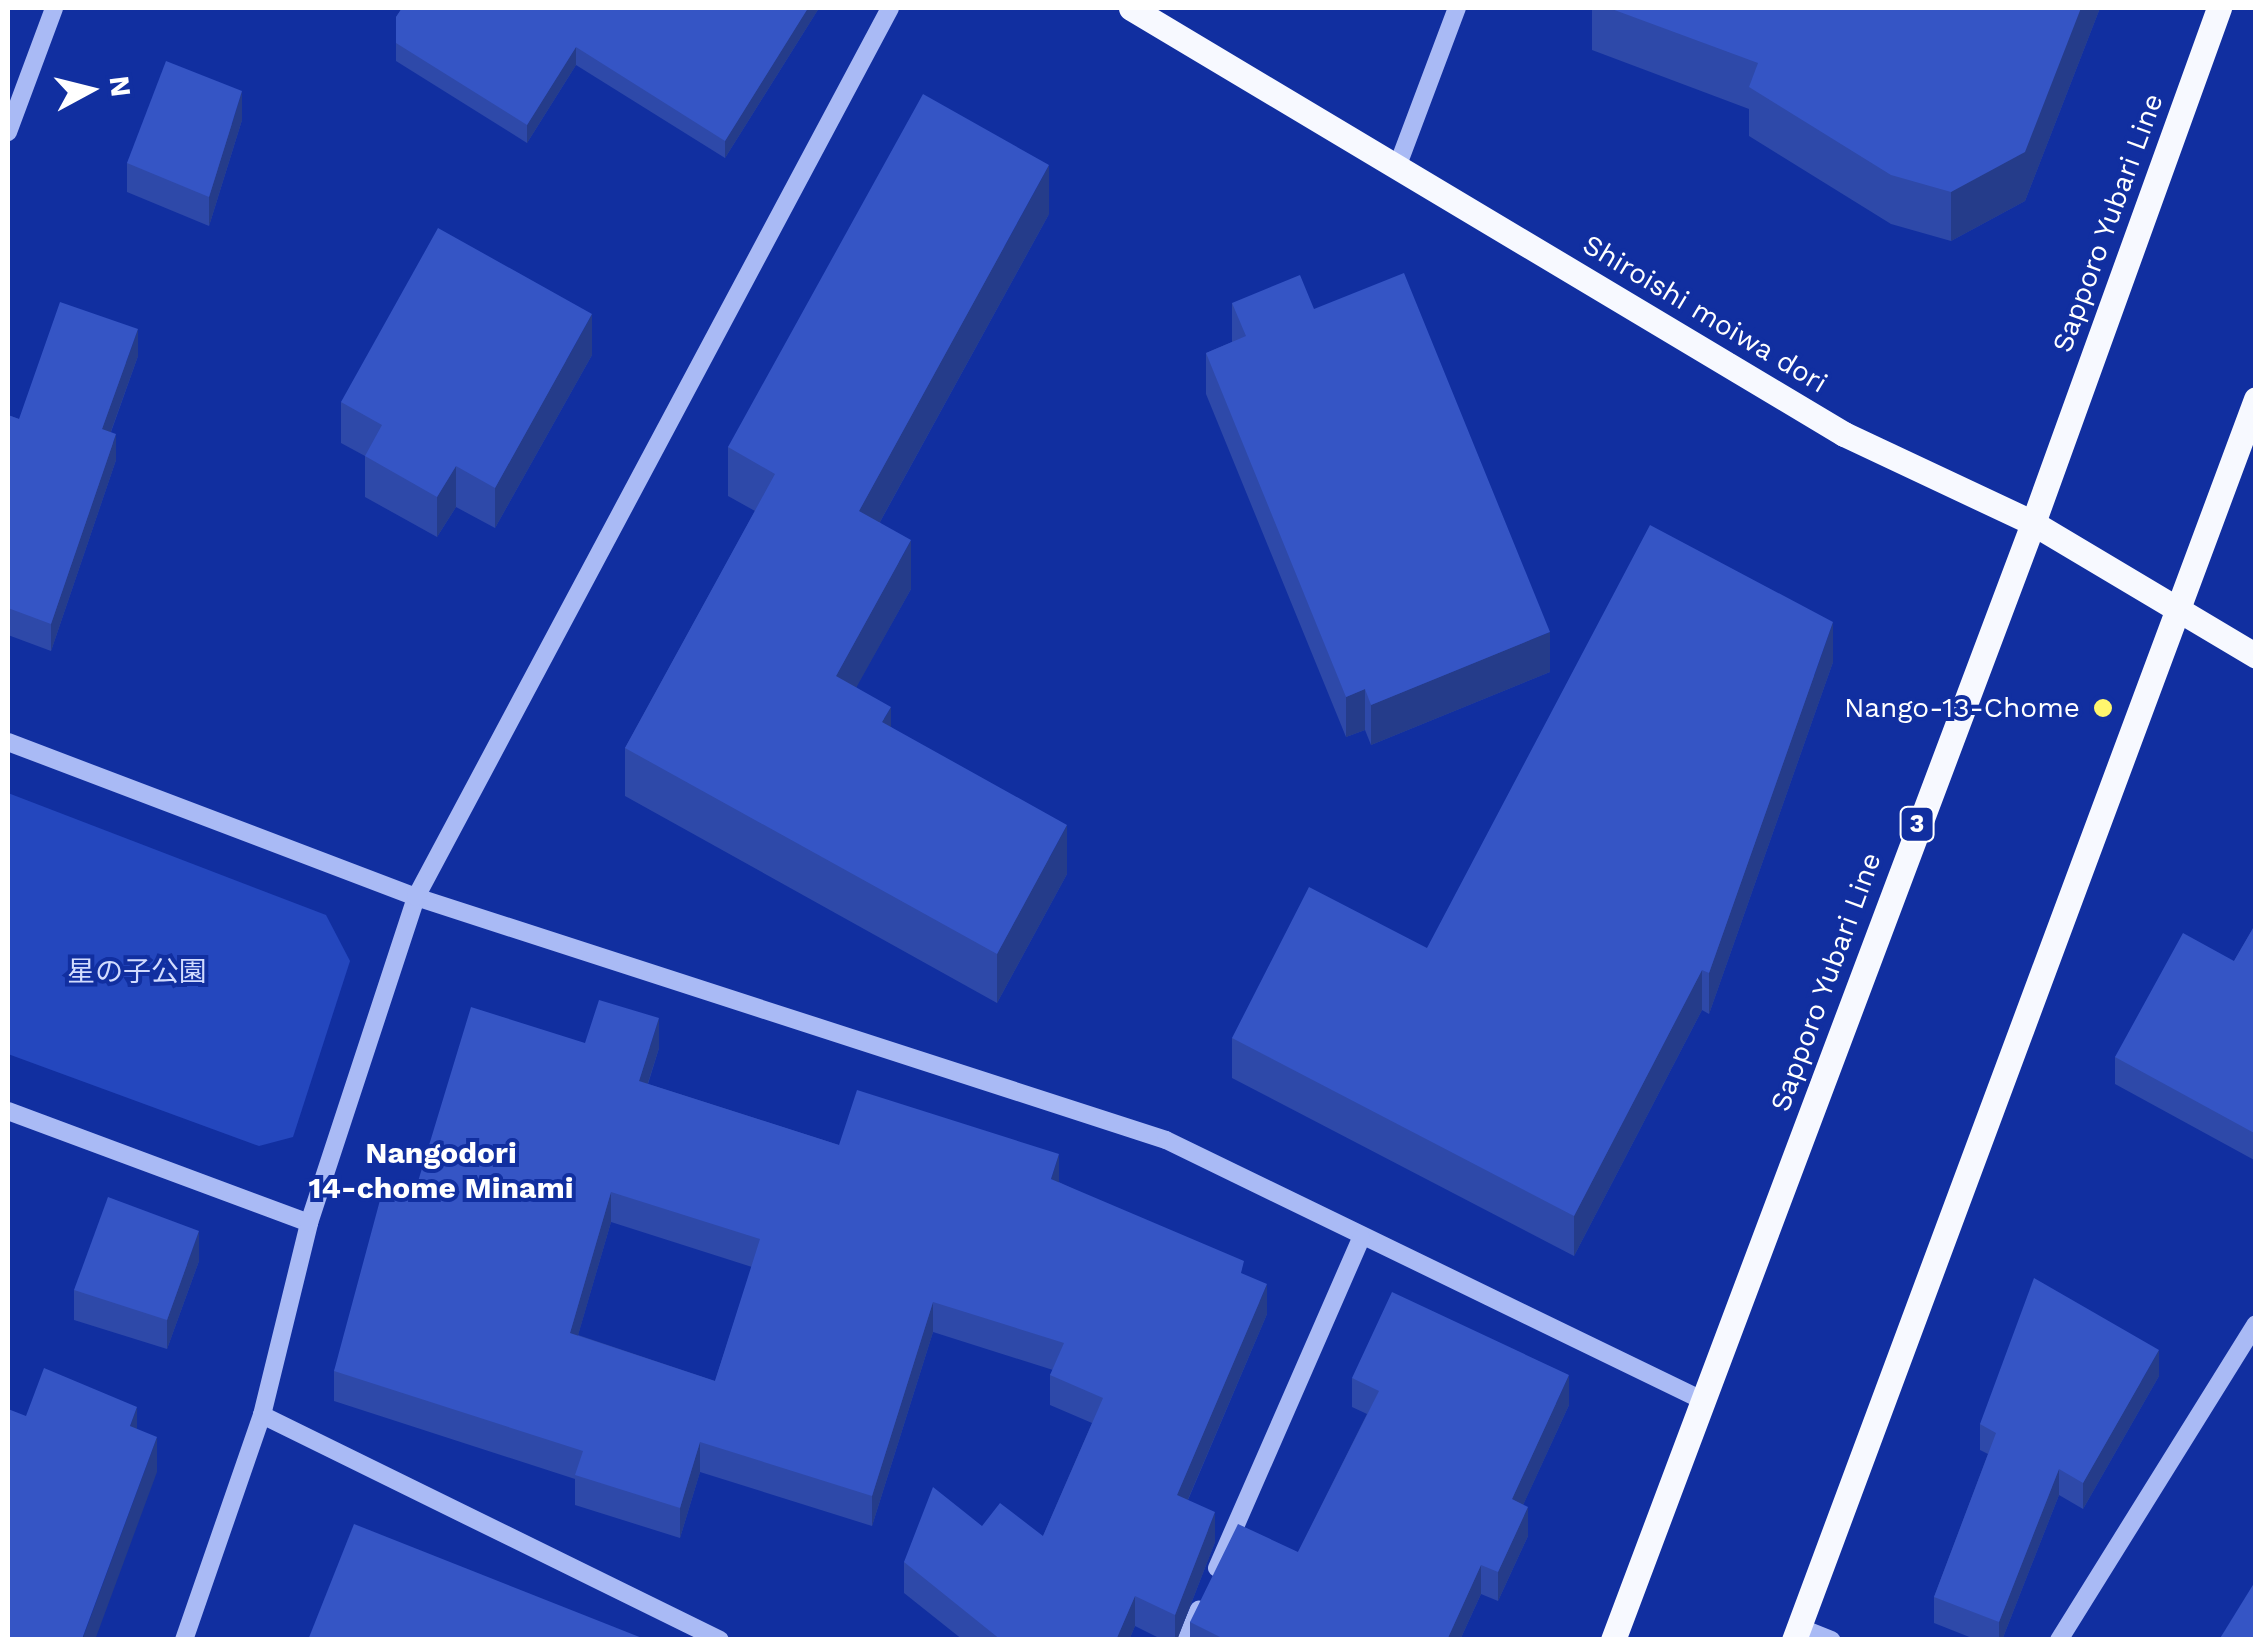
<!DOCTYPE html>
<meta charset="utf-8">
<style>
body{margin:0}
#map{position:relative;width:2263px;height:1647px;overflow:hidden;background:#112fa0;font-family:"Work Sans","Noto Sans JP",sans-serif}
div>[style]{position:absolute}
.green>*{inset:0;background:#2447be}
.minor>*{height:18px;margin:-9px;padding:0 9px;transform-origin:9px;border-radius:9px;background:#a9baf5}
.major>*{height:25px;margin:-12.5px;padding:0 12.5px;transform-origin:12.5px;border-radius:12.5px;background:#f7f9ff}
.wall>*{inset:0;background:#2e49a9}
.shaded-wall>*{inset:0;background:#253c8a}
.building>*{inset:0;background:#3555c5}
.dots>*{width:28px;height:28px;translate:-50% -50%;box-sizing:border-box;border:5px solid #112fa0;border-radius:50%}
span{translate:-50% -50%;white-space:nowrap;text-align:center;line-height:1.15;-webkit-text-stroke:8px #112fa0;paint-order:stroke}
.shield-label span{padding:2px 8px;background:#112fa0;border:2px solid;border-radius:8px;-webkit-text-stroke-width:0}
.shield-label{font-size:25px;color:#fff;font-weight:700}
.street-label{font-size:28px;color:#fff}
.poi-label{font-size:28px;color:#fff}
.right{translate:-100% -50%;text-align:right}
.park-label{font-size:28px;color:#d2dcfe}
.neighbourhood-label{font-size:30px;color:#fff;font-weight:700}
.frame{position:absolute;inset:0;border:10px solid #fff;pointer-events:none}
.north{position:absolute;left:40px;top:40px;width:100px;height:100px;-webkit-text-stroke:8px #112fa0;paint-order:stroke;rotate:83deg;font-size:28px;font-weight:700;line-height:40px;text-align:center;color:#fff}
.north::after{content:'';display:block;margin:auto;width:35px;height:45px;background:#fff;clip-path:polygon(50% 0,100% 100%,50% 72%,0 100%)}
</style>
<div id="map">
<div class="green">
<i style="clip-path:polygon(8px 793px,326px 915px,350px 961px,293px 1137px,259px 1146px,8px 1054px)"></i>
</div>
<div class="minor">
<i style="left:8px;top:132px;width:132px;rotate:-69.6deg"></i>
<i style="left:1399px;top:162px;width:165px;rotate:-69.4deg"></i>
<i style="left:8px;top:742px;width:436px;rotate:20.8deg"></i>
<i style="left:416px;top:897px;width:788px;rotate:17.95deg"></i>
<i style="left:1166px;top:1140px;width:596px;rotate:25.88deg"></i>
<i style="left:8px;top:1111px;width:321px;rotate:20.4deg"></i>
<i style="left:262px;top:1415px;width:510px;rotate:26.16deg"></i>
<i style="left:1217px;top:1568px;width:360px;rotate:-66.4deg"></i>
<i style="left:1799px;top:1627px;width:35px;rotate:22deg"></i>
<i style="left:184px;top:1640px;width:238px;rotate:-70.9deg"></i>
<i style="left:262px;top:1415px;width:198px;rotate:-76.2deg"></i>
<i style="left:309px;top:1223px;width:343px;rotate:-71.8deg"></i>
<i style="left:416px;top:897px;width:1007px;rotate:-61.93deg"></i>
<i style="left:1186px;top:1640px;width:33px;rotate:-67deg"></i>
<i style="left:2059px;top:1640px;width:372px;rotate:-58.1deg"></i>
</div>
<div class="major">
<i style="left:1131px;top:8px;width:831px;rotate:30.86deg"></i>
<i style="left:1844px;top:434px;width:209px;rotate:25.2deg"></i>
<i style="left:2033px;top:523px;width:260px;rotate:30.8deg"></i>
<i style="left:1613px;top:1640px;width:1193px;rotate:-69.39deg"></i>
<i style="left:2033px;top:523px;width:548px;rotate:-70.14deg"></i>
<i style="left:1794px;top:1640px;width:1324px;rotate:-69.58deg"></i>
</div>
<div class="wall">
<i style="clip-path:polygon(402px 8px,819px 8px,725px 158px,576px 65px,527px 143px,396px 61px,396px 17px)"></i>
<i style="clip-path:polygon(1592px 8px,2100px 8px,2025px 201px,1951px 241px,1891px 224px,1749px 136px,1749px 109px,1592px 50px)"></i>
<i style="clip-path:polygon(242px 120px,209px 226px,127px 192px,127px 163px)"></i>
<i style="clip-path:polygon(1049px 214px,880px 522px,911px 589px,856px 687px,891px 727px,1067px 874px,997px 1003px,625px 796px,625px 748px,755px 511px,728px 496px,728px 447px)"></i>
<i style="clip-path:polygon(1232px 303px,1314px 309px,1550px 672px,1371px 745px,1365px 730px,1346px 737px,1206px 394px,1206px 353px,1232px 342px)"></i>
<i style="clip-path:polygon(592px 355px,495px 528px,456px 507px,437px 537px,365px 497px,365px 456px,341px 443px,341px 402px)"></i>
<i style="clip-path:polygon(138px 356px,111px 432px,116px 460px,51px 651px,8px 635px,8px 415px,19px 419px)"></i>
<i style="clip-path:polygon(1833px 662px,1709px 1014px,1702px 1010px,1574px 1256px,1232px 1078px,1232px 1038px,1427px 948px)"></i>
<i style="clip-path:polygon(2256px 923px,2256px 1161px,2115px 1084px,2115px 1057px,2234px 961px)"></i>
<i style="clip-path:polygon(evenodd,585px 1043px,659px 1048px,648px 1084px,839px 1145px,1059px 1182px,1244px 1275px,1267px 1314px,1188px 1500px,1215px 1542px,1177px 1640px,1163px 1640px,1135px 1626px,1129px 1640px,963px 1640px,904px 1593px,904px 1562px,982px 1526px,1043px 1536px,1092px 1423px,1050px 1405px,1050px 1375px,1053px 1370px,933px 1332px,872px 1526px,700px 1472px,680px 1538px,575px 1505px,575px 1479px,334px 1401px,334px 1371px,413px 1198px,585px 1043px,611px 1222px,752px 1267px,715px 1381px,578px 1335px,611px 1222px)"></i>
<i style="clip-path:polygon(199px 1261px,167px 1349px,74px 1320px,74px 1290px)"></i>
<i style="clip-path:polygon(2159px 1376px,2083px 1509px,2059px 1495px,2002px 1640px,1977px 1640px,1934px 1623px,1934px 1597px,1988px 1454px,1980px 1450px,1980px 1424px)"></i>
<i style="clip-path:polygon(1352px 1378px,1569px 1405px,1523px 1505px,1528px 1536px,1498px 1601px,1481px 1594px,1460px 1640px,1190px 1640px,1190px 1622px,1298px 1552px,1367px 1414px,1352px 1407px)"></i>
</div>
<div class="shaded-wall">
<i style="clip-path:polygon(808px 8px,819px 8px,725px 158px,725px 141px)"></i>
<i style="clip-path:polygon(2081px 8px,2100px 8px,2025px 201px,1951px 241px,1951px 192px)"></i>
<i style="clip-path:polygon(576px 47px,576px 65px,527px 143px,527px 125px)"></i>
<i style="clip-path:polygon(242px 91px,242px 120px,209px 226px,209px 197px)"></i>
<i style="clip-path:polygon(1049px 165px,1049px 214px,859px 560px,859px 511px)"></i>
<i style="clip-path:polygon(592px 314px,592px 355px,495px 528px,495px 488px)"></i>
<i style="clip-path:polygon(138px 329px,138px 356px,102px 456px,102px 429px)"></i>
<i style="clip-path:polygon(116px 434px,116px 460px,51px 651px,51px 624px)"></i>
<i style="clip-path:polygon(456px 466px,456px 507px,437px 537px,437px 497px)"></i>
<i style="clip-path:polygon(911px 540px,911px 589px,836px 724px,836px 676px)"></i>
<i style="clip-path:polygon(1833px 622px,1833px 662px,1709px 1014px,1709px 973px)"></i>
<i style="clip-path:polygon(1550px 632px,1550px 672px,1371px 745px,1371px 705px)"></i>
<i style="clip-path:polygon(1365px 689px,1365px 730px,1346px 737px,1346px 697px)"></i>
<i style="clip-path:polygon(891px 707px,891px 756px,882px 722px)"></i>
<i style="clip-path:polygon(1067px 825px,1067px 874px,997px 1003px,997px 954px)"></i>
<i style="clip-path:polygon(1702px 970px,1702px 1010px,1574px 1256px,1574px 1216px)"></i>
<i style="clip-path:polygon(659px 1018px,659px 1048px,639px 1111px,639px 1081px)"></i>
<i style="clip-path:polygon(1059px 1154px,1059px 1184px,1051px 1179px)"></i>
<i style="clip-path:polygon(611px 1192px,611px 1222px,570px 1363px,570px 1333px)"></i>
<i style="clip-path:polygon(199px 1231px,199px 1261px,167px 1349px,167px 1320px)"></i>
<i style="clip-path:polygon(1267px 1284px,1267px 1314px,1177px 1525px,1177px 1495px)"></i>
<i style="clip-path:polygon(933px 1302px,933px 1332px,872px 1526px,872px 1496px)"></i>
<i style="clip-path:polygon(2159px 1350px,2159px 1376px,2083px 1509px,2083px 1483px)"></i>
<i style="clip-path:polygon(1569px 1375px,1569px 1405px,1512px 1529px,1512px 1499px)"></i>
<i style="clip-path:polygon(137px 1407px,137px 1441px,130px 1426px)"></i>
<i style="clip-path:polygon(157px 1437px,157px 1472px,95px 1640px,82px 1640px)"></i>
<i style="clip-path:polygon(700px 1442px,700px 1472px,680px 1538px,680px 1508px)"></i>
<i style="clip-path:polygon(2059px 1469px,2059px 1495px,2002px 1640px,1999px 1640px,1999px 1622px)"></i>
<i style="clip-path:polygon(1528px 1507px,1528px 1536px,1498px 1601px,1498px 1572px)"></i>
<i style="clip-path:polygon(1215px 1512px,1215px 1542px,1177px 1640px,1175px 1640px,1175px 1615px)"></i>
<i style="clip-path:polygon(1481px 1565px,1481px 1594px,1460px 1640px,1447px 1640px)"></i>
<i style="clip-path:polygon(1135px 1596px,1135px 1626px,1129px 1640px,1116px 1640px)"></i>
</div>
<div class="building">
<i style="clip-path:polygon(402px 8px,808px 8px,725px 141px,576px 47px,527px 125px,396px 43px,396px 17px)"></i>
<i style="clip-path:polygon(1609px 8px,2081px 8px,2025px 152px,1951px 192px,1891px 175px,1749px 87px,1758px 63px)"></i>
<i style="clip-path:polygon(166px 61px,242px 91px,209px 197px,127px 163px)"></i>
<i style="clip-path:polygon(923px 94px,1049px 165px,859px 511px,911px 540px,836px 676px,891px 707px,882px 722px,1067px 825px,997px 954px,625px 748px,775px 474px,728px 447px)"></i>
<i style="clip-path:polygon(438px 228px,592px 314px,495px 488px,456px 466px,437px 497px,365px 456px,382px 425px,341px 402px)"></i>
<i style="clip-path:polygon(1404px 273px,1550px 632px,1371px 705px,1365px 689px,1346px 697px,1206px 353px,1246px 336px,1232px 303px,1300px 275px,1314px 309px)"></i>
<i style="clip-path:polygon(60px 302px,138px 329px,102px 429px,116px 434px,51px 624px,8px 608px,8px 415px,19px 419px)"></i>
<i style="clip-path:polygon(1650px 525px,1833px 622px,1709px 973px,1702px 970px,1574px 1216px,1232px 1038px,1309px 887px,1427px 948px)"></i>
<i style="clip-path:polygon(2256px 923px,2256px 1134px,2115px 1057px,2183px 933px,2234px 961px)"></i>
<i style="clip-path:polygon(evenodd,599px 1000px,659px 1018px,639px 1081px,839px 1145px,857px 1090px,1059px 1154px,1051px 1179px,1244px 1261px,1241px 1273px,1267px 1284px,1177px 1495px,1215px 1512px,1175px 1615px,1135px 1596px,1116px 1640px,1001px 1640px,904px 1562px,933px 1487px,982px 1526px,1000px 1503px,1043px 1536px,1103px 1398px,1050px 1375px,1064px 1343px,933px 1302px,872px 1496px,700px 1442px,680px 1508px,575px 1475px,583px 1451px,334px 1371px,383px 1189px,413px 1198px,471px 1007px,585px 1043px,599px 1000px,611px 1192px,760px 1239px,715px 1381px,570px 1333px,611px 1192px)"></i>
<i style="clip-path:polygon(108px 1197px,199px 1231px,167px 1320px,74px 1290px)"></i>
<i style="clip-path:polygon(2034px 1278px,2159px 1350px,2083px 1483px,2059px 1469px,1999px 1622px,1934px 1597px,1996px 1433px,1980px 1424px)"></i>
<i style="clip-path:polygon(1392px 1292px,1569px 1375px,1512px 1499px,1528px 1507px,1498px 1572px,1481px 1565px,1447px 1640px,1226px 1640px,1190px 1622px,1238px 1524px,1298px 1552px,1379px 1391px,1352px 1378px)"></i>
<i style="clip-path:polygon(44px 1368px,137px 1407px,130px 1426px,157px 1437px,82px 1639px,83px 1640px,8px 1640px,8px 1409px,26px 1416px)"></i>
<i style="clip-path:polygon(354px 1524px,642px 1638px,641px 1640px,308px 1640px)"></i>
<i style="clip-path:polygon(2256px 1580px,2256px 1640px,2219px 1640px)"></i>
</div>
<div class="dots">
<i style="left:2103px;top:708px;background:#fff66d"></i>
</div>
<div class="shield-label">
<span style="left:1917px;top:824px">3</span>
</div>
<div class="street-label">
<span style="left:2108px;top:223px;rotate:-70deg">Sapporo Yubari Line</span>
<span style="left:1705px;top:314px;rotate:31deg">Shiroishi moiwa dori</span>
<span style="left:1826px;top:982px;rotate:-70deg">Sapporo Yubari Line</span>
</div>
<div class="poi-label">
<span class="right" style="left:2080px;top:708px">Nango-13-Chome</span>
</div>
<div class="park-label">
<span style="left:137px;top:972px">星の子公園</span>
</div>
<div class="neighbourhood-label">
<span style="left:441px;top:1170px">Nangodori<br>14-chome Minami</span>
</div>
<div class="frame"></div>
<div class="north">N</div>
</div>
